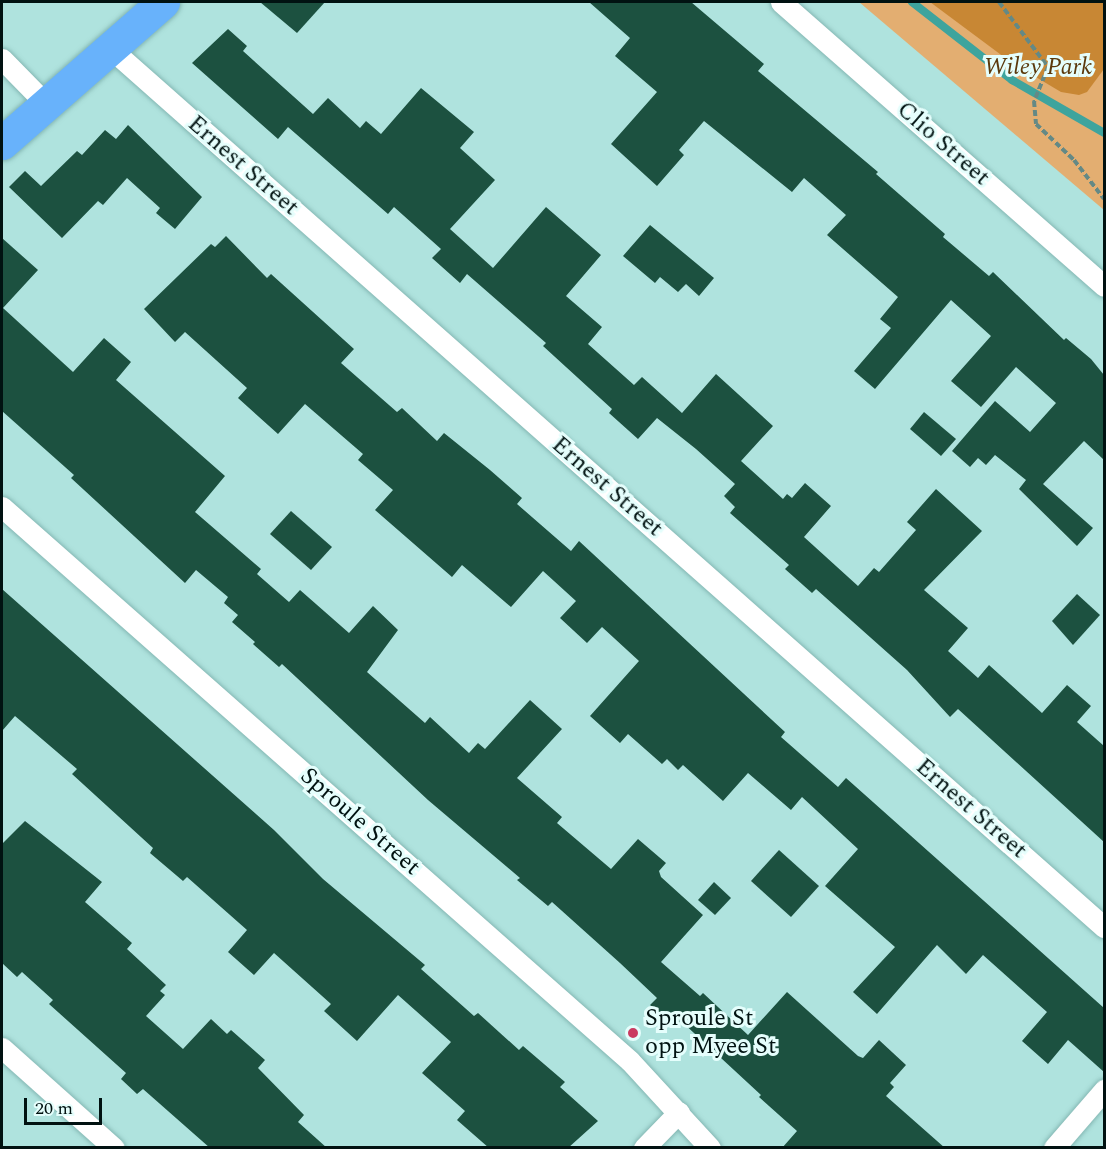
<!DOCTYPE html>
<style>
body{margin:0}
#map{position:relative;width:1106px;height:1149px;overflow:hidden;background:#afe3de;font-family:Spectral,serif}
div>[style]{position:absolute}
.green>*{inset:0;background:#e3ae71}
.forest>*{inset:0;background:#c88734}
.stream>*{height:8px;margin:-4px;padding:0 4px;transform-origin:4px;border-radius:4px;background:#3ea49d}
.building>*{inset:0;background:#1c5140}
.path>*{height:4px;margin-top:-2px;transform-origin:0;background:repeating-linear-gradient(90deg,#648985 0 6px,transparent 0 9px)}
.roads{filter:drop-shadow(0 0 2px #84b7b3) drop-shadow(0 0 2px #84b7b3)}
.street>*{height:21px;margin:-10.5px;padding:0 10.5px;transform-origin:10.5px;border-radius:10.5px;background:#fff}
.highway>*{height:33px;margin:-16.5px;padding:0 16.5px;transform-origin:16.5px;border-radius:16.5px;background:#68b2fb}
.dots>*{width:16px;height:16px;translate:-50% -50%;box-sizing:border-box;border:3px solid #e5fefc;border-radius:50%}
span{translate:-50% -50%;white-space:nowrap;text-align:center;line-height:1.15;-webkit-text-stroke:6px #e5fefc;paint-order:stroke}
.park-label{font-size:24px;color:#5b390c;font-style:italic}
.street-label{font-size:24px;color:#011211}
.poi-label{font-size:24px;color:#011211}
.left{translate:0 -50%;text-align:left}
.frame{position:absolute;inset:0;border:3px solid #011211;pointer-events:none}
.scale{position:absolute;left:24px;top:1098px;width:78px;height:27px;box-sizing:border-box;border:3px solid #011211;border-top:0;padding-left:8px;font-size:18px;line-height:21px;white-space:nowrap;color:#011211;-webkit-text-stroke:4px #e5fefc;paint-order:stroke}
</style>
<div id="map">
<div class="green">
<i style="clip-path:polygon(859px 2px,1104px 2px,1104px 210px)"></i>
</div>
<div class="forest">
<i style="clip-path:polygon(930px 2px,1104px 2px,1104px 69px,1087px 92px,1079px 95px,1061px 92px,1012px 63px)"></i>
</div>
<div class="stream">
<i style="left:912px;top:2px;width:127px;rotate:38deg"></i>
<i style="left:1012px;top:80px;width:106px;rotate:29.9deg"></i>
</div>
<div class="building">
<i style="clip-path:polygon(260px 2px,325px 2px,297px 33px)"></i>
<i style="clip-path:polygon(589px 2px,691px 2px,764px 64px,758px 71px,878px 172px,876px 174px,945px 234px,943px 237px,989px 276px,993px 272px,1064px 340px,1066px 338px,1091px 359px,1104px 375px,1104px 460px,1084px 441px,1043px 484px,1093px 528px,1077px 546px,1019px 489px,1026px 480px,995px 455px,986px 465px,978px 458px,970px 467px,952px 451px,995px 401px,1030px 432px,1056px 403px,1016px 367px,981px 407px,951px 381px,991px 336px,951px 300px,875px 389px,854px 371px,891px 328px,880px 319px,898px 297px,827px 235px,846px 215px,804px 178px,792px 192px,704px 121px,679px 150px,684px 155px,657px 186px,611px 144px,657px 92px,615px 56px,630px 38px)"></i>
<i style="clip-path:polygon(228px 29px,247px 46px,243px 51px,313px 114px,328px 98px,360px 128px,366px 121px,381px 134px,421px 88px,474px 132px,460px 148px,495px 180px,450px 229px,493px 268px,546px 207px,601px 255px,566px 296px,602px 327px,588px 344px,634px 385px,642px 377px,682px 413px,716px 374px,738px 394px,773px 426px,741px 461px,783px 499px,787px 494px,792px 498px,805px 483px,831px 506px,804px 537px,858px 586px,874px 568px,879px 572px,916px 530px,907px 522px,936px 489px,982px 531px,924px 590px,968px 628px,948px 651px,978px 678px,989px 665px,1042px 713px,1067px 685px,1091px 706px,1077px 722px,1104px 746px,1104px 842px,958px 709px,950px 717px,907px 670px,816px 589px,812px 593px,785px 569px,789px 565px,730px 513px,735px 507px,724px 496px,735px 484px,696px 449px,657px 418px,638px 439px,609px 413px,612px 409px,543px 346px,546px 343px,467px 274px,460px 283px,432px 258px,441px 249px,394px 207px,388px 214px,288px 127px,278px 139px,192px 63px)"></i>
<i style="clip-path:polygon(128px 125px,202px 197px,175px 229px,156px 213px,160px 208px,127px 178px,103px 205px,98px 201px,62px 238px,9px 187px,25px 171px,41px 186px,77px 151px,82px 155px,105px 130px,116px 139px)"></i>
<i style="clip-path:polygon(650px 225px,714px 278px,699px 296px,686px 284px,678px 292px,660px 277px,655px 283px,623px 256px)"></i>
<i style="clip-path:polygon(226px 236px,267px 278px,271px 274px,354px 349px,341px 363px,397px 412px,402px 408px,437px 441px,444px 433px,490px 470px,522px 498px,517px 504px,571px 551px,579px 541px,785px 732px,781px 737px,838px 787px,846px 778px,1104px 1008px,1104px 1072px,1068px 1040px,1048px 1064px,1022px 1041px,1047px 1012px,983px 955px,966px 974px,937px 945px,877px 1014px,853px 992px,895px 947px,825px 886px,858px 849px,802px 797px,791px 810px,748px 773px,723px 801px,683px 765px,678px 770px,667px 759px,662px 764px,628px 734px,620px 743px,590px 716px,639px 661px,602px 627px,587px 643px,560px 618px,576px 601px,543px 571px,511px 607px,462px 565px,452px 577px,375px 510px,393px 490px,358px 460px,363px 454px,305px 404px,278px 434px,238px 398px,247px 388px,185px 332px,175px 342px,144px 309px,211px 244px,215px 247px)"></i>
<i style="clip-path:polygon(2px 238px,38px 270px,3px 308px,73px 372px,104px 338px,131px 362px,116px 380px,225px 476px,195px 512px,261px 569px,257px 574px,289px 602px,300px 590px,349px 633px,373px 606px,398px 630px,367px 672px,425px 723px,430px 717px,469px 753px,478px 743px,485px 749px,530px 700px,562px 729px,517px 778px,562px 817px,557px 823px,611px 869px,638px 839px,666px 863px,659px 871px,661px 877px,703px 915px,661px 962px,700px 996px,703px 993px,748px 1035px,787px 992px,858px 1056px,863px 1058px,879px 1040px,906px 1065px,890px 1083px,894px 1087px,886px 1096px,945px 1148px,782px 1148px,797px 1131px,759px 1097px,761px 1095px,681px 1021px,679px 1025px,668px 1015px,665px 1018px,650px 1005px,657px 998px,620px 963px,552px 902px,548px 906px,517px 880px,520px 878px,428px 800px,282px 664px,279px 667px,253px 644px,255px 642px,232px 622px,238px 615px,224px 603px,228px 597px,196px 570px,185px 583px,71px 478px,74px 475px,2px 411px)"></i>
<i style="clip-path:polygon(924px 412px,956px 439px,941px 456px,910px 429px)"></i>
<i style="clip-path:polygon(291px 511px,332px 547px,311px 570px,270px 534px)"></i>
<i style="clip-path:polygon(2px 589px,274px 830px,323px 879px,425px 965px,421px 969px,474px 1016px,478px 1013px,519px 1050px,523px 1046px,565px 1082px,560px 1087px,598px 1121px,568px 1148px,489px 1148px,457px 1120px,465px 1111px,422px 1073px,451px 1042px,398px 995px,357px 1041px,324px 1011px,331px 1004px,274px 953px,254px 975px,228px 952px,247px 930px,187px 877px,183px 881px,150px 853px,153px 848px,72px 774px,77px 769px,15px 716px,2px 731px)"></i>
<i style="clip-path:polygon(1077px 594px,1100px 615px,1073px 645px,1052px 621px)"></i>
<i style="clip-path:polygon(25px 821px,102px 882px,85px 902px,132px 943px,127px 949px,166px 985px,160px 991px,165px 995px,146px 1016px,183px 1049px,211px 1019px,227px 1034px,231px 1030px,265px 1060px,258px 1068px,304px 1115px,298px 1122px,327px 1148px,210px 1148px,143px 1089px,137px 1094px,121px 1079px,126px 1073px,49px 1004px,53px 1000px,22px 972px,17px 977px,2px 963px,2px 844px)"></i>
<i style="clip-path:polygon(779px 850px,819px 886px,791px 917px,751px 881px)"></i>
<i style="clip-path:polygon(714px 882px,731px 898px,715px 915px,698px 900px)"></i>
</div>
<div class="path">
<i style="left:999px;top:2px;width:81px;rotate:53deg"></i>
<i style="left:1048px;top:67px;width:37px;rotate:112deg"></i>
<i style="left:1034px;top:101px;width:23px;rotate:85deg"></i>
<i style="left:1036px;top:124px;width:52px;rotate:43.5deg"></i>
<i style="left:1074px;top:160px;width:49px;rotate:52.4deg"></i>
</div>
<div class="roads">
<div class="street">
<i style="left:781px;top:2px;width:430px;rotate:41.3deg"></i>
<i style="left:110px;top:48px;width:1327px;rotate:41.49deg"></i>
<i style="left:2px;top:59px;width:63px;rotate:45.6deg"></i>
<i style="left:2px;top:507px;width:837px;rotate:41.42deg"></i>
<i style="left:630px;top:1061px;width:118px;rotate:47.4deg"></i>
<i style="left:2px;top:1048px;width:150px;rotate:41.8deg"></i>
<i style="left:644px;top:1148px;width:50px;rotate:-45.8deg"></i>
<i style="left:1054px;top:1148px;width:77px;rotate:-49.2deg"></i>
</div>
<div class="highway">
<i style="left:2px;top:143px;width:214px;rotate:-41.2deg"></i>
</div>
</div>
<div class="dots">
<i style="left:633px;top:1033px;background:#ca3b61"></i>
</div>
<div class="park-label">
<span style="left:1038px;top:68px">Wiley Park</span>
</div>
<div class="street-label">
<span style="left:943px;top:144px;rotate:41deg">Clio Street</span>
<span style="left:243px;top:166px;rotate:41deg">Ernest Street</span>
<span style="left:607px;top:487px;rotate:41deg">Ernest Street</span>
<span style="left:971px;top:809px;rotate:41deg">Ernest Street</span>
<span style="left:360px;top:822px;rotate:41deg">Sproule Street</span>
</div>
<div class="poi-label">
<span class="left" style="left:645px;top:1033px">Sproule St<br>opp Myee St</span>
</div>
<div class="frame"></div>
<div class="scale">20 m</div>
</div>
